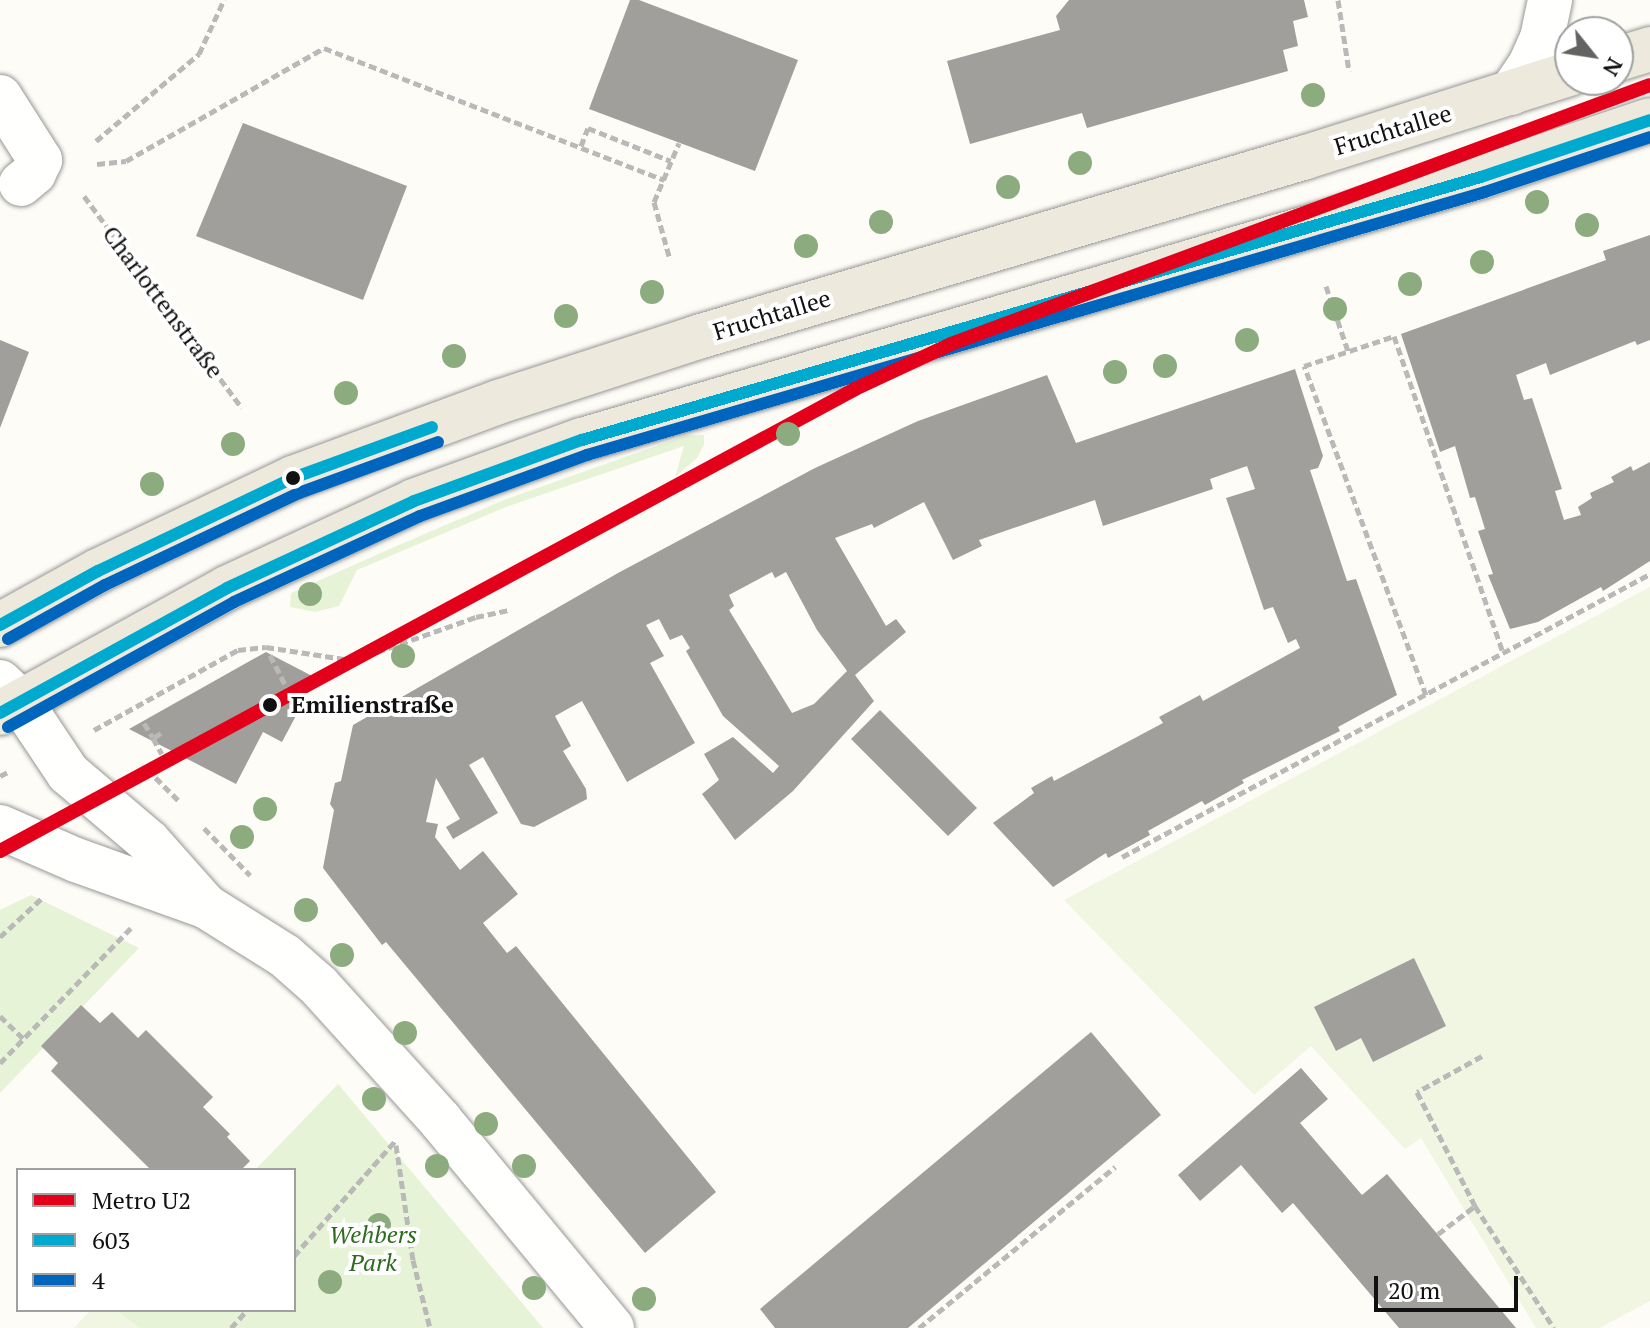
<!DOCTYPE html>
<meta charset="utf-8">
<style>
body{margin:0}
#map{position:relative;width:1650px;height:1328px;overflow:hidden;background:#fdfcf7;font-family:"PT Serif",serif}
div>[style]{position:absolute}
.green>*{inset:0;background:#e7f3d7}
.pitch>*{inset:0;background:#f0f6e1}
.building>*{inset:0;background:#a19f9c}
.path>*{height:5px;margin-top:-2.5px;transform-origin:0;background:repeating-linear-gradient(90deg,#b9b9b8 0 8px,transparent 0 12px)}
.roads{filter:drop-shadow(0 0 2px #979795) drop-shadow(0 0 2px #979795)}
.minor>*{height:44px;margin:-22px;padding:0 22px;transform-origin:22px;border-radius:22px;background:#fffffe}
.major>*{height:44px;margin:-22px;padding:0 22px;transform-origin:22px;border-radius:22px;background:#ede9dc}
.bus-1>*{height:12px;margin:-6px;padding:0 6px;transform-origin:6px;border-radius:6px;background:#00a9ce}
.bus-2>*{height:12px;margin:-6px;padding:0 6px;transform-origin:6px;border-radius:6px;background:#0065bd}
.metro-1>*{height:14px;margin:-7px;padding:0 7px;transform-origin:7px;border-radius:7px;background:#e2001a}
.trees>*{width:24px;height:24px;margin:-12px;border-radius:50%;background:#8cac80}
.dots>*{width:22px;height:22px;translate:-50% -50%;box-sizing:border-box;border:4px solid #fff;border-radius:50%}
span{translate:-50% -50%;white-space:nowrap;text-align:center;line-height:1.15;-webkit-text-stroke:8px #fff;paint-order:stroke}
.street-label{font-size:24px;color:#111}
.stop-label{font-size:24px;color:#111;font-weight:700}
.left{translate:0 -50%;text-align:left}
.park-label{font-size:24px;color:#2f6b1f;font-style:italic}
.legend{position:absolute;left:16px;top:1168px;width:280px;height:144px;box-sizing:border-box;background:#fff;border:2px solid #a0a0a0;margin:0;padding:10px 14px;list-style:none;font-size:24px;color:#111}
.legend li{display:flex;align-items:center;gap:16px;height:40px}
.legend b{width:40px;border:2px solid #a0a0a0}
.north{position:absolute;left:1554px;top:16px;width:80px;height:80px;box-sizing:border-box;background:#fff;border:2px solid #a0a0a0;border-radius:50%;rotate:120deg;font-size:22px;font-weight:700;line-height:32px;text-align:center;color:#111}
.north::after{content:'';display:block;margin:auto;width:28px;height:36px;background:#646362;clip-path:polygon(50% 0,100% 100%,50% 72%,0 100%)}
.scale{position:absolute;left:1374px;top:1276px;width:144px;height:36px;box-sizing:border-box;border:4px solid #111;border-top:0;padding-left:10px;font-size:24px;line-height:28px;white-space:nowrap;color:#111;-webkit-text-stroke:6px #fff;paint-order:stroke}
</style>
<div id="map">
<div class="green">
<i style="clip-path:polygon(687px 435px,704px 435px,704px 445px,697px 458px,675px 477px,684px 446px,506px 507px,357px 570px,339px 606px,315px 612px,290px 607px,291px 593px,392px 548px,504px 500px)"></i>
<i style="clip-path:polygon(31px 895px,139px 948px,0 1093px,0 910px)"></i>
<i style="clip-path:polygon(338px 1084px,543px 1328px,74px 1328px,91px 1310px,294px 1310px,294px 1170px,255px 1170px)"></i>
</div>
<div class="pitch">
<i style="clip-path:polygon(1650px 587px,1650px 1301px,1599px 1328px,1536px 1328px,1421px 1138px,1405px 1149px,1311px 1046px,1254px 1095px,1064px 900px)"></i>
<i style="clip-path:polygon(91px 1310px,116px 1310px,140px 1328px,74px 1328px)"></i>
</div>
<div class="building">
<i style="clip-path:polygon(630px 0,639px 0,798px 60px,755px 171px,589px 109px)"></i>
<i style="clip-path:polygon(1069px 0,1304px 0,1308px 17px,1293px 21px,1298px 46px,1283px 50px,1288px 71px,1087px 128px,1082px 113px,970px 144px,947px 61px,1060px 30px,1056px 16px)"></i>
<i style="clip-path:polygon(243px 123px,407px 186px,363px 300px,196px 236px)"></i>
<i style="clip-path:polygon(1650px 235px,1650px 340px,1637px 345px,1635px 341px,1550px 375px,1546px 363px,1516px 375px,1524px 400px,1532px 398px,1562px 489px,1555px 491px,1564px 520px,1581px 515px,1578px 507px,1592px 498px,1590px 493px,1614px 482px,1611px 477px,1631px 466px,1633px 471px,1650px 462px,1650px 561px,1603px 591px,1601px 587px,1538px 622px,1510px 629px,1488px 575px,1493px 574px,1478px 531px,1485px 529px,1475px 497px,1470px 498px,1455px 446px,1440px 452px,1401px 334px,1606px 260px,1603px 251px)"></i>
<i style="clip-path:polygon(0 340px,29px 352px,0 428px)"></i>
<i style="clip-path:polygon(evenodd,1295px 369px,1323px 456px,1318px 468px,1310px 470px,1347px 581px,1356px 579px,1397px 695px,1338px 727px,1340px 731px,1242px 780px,1244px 783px,1205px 805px,1202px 801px,1148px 831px,1150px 835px,1108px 858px,1106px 853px,1053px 887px,993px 823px,1034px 793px,1031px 788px,1052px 776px,1054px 781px,1163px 723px,1159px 717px,1200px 695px,1203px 701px,1300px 648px,1296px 639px,1288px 643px,1273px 607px,1264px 610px,1226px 498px,1255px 489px,1247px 466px,1210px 479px,1213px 489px,1103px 526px,1095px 500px,979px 540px,982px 546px,953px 560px,924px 502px,874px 528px,872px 524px,835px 538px,886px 626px,896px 619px,906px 632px,855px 675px,874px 701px,793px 791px,735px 840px,702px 794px,719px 780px,704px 754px,733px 737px,773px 773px,779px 766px,723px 716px,686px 651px,690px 648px,682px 635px,670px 640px,659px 619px,646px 625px,664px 656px,650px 663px,695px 743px,627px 782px,582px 701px,555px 716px,571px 746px,563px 751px,586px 789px,587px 799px,534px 827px,521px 824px,483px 757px,469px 765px,498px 813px,453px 839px,446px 827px,460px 819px,436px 778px,426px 822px,438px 824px,435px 837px,460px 870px,483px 851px,518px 894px,483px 923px,507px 953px,516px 946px,716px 1192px,645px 1253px,386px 942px,382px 945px,323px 868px,334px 810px,330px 804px,335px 783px,341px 781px,353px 725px,618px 573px,815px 468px,918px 421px,1047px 375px,1076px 443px,1295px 369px,772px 572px,775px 578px,786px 572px,817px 630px,847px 671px,814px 704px,792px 713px,729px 610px,734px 606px,729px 595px,772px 572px)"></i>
<i style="clip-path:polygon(266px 652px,316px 678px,282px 742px,263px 732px,236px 784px,129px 729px)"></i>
<i style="clip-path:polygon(880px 710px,977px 808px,948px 836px,851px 739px)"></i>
<i style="clip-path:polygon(1414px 958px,1446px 1026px,1373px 1062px,1361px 1038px,1336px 1051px,1314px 1007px)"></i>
<i style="clip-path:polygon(81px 1005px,100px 1023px,112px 1012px,138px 1038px,146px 1030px,213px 1097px,203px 1107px,230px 1134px,227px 1137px,250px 1161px,241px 1170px,151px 1170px,51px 1071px,58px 1063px,41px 1046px)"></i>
<i style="clip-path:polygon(1091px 1032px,1161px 1115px,908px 1328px,775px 1328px,760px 1309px)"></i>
<i style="clip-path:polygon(1301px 1068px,1328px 1099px,1300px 1123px,1362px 1195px,1387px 1174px,1516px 1328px,1399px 1328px,1293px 1203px,1282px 1213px,1241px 1165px,1200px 1201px,1178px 1175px)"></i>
</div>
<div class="path">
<i style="left:1338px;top:0;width:72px;rotate:81.2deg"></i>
<i style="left:96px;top:141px;width:135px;rotate:-40.2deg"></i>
<i style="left:199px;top:54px;width:60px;rotate:-65.2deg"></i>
<i style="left:581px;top:146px;width:19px;rotate:-69deg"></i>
<i style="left:588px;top:128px;width:89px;rotate:21.7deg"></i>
<i style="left:97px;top:164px;width:29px;rotate:-6deg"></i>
<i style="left:126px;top:161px;width:228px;rotate:-29.7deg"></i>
<i style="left:324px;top:48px;width:365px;rotate:21.2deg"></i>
<i style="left:84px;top:196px;width:264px;rotate:53.3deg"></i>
<i style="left:669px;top:256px;width:56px;rotate:-105.5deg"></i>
<i style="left:654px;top:202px;width:64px;rotate:-67deg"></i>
<i style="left:1326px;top:286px;width:69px;rotate:71.3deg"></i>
<i style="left:270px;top:655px;width:36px;rotate:63deg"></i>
<i style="left:1426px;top:695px;width:351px;rotate:-110.3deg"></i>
<i style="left:1304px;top:366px;width:95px;rotate:-18.4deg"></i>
<i style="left:1394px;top:336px;width:335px;rotate:71deg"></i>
<i style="left:144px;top:723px;width:17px;rotate:59deg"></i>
<i style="left:94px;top:730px;width:165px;rotate:-29.1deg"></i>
<i style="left:238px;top:650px;width:28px;rotate:-6deg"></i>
<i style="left:266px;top:647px;width:79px;rotate:8.7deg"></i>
<i style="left:344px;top:659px;width:22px;rotate:-8deg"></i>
<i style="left:366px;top:656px;width:117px;rotate:-19.5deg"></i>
<i style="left:476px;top:617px;width:33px;rotate:-12deg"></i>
<i style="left:161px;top:733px;width:9px;rotate:148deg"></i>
<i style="left:153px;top:738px;width:18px;rotate:61deg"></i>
<i style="left:171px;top:764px;width:28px;rotate:-48deg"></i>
<i style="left:147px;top:769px;width:44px;rotate:45deg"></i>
<i style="left:0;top:776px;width:11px;rotate:-27deg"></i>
<i style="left:204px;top:828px;width:66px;rotate:45.6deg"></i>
<i style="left:1122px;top:857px;width:599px;rotate:-28.19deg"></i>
<i style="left:0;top:937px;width:59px;rotate:-42.9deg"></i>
<i style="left:0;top:1016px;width:33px;rotate:44deg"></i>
<i style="left:1482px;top:1056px;width:74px;rotate:151deg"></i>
<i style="left:1417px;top:1092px;width:128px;rotate:63deg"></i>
<i style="left:1475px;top:1206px;width:145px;rotate:57.1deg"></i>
<i style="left:0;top:1063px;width:188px;rotate:-45.9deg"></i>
<i style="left:396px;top:1145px;width:116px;rotate:81.6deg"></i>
<i style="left:413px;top:1260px;width:70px;rotate:76deg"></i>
<i style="left:1438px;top:1234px;width:46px;rotate:-37.1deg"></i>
<i style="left:294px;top:1256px;width:153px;rotate:-48.7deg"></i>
<i style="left:231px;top:1328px;width:24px;rotate:-48deg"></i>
<i style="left:919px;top:1328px;width:254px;rotate:-39.4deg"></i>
</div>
<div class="roads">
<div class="minor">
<i style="left:1511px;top:93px;width:34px;rotate:-56deg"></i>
<i style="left:1530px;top:65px;width:30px;rotate:-66deg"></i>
<i style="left:1542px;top:38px;width:39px;rotate:-78deg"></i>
<i style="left:0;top:97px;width:75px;rotate:57.6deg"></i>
<i style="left:40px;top:160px;width:14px;rotate:115deg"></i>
<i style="left:34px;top:173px;width:17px;rotate:140deg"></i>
<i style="left:0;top:682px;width:28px;rotate:44deg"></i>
<i style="left:20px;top:701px;width:87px;rotate:56.3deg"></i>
<i style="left:68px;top:773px;width:106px;rotate:40.4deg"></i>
<i style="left:149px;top:842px;width:81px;rotate:48.5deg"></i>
<i style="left:0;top:827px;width:83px;rotate:23.5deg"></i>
<i style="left:76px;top:860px;width:139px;rotate:19.7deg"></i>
<i style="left:207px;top:907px;width:92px;rotate:32.1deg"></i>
<i style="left:285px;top:956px;width:45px;rotate:41.4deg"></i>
<i style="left:319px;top:986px;width:181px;rotate:47.9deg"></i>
<i style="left:440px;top:1120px;width:270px;rotate:50.4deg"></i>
</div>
<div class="major">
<i style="left:1618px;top:59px;width:34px;rotate:-17deg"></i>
<i style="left:0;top:625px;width:112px;rotate:-28.9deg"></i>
<i style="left:98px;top:571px;width:216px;rotate:-25.5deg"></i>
<i style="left:293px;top:478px;width:219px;rotate:-20.3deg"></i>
<i style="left:498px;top:402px;width:210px;rotate:-18deg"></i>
<i style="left:698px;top:337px;width:634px;rotate:-16.49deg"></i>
<i style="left:1306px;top:157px;width:277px;rotate:-17.5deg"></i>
<i style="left:0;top:713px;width:259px;rotate:-28.8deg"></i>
<i style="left:227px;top:588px;width:206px;rotate:-24.9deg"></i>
<i style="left:414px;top:501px;width:179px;rotate:-20deg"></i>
<i style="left:582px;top:440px;width:937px;rotate:-16.31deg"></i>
<i style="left:1481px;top:177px;width:178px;rotate:-18.6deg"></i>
</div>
</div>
<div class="bus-1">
<i style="left:0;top:625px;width:112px;rotate:-28.9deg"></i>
<i style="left:98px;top:571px;width:216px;rotate:-25.5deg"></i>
<i style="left:293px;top:478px;width:148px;rotate:-20.1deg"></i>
<i style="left:0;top:713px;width:259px;rotate:-28.8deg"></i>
<i style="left:227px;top:588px;width:206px;rotate:-24.9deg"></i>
<i style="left:414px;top:501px;width:179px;rotate:-20deg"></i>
<i style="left:582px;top:440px;width:937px;rotate:-16.31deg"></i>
<i style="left:1481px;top:177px;width:178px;rotate:-18.6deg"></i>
</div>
<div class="bus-2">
<i style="left:8px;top:639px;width:111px;rotate:-29.1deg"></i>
<i style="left:105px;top:585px;width:215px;rotate:-25.4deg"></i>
<i style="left:299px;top:493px;width:148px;rotate:-20.1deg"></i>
<i style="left:8px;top:727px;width:258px;rotate:-28.9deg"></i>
<i style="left:234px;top:602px;width:205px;rotate:-24.8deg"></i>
<i style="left:420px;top:516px;width:178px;rotate:-20.1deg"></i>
<i style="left:587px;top:455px;width:936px;rotate:-16.32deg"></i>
<i style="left:1485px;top:192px;width:174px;rotate:-18.4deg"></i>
</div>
<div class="metro-1">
<i style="left:0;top:851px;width:972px;rotate:-28.38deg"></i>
<i style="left:855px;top:389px;width:106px;rotate:-25.1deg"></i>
<i style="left:951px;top:344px;width:745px;rotate:-20.33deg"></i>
</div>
<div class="trees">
<i style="left:1313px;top:95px"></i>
<i style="left:1080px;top:163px"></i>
<i style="left:1008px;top:187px"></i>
<i style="left:1537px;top:202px"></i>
<i style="left:881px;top:222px"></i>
<i style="left:1587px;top:225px"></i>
<i style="left:806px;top:246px"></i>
<i style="left:1482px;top:262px"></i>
<i style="left:1410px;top:284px"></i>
<i style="left:652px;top:292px"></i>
<i style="left:1335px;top:309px"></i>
<i style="left:566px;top:316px"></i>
<i style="left:1247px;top:340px"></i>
<i style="left:454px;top:356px"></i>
<i style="left:1165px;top:366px"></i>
<i style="left:1115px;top:372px"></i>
<i style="left:346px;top:393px"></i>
<i style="left:788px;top:434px"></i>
<i style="left:233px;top:444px"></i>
<i style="left:152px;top:484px"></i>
<i style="left:310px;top:594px"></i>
<i style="left:403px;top:656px"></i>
<i style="left:265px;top:809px"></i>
<i style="left:242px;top:837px"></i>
<i style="left:306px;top:910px"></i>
<i style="left:342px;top:955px"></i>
<i style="left:405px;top:1033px"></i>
<i style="left:374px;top:1099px"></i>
<i style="left:486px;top:1124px"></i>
<i style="left:437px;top:1166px"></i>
<i style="left:524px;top:1166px"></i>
<i style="left:379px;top:1225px"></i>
<i style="left:330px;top:1282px"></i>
<i style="left:534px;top:1288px"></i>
<i style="left:644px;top:1299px"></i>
</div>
<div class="dots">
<i style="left:293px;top:478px;background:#111"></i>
<i style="left:270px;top:705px;background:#111"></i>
</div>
<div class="street-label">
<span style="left:1393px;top:130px;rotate:-17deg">Fruchtallee</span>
<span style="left:163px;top:302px;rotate:53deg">Charlottenstraße</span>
<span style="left:772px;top:315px;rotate:-17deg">Fruchtallee</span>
</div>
<div class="stop-label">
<span class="left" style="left:291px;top:705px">Emilienstraße</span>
</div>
<div class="park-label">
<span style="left:373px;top:1249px">Wehbers<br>Park</span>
</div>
<ul class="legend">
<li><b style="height:10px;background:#e2001a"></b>Metro U2</li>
<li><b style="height:10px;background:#00a9ce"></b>603</li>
<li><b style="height:10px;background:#0065bd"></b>4</li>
</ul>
<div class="north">N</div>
<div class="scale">20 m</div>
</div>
